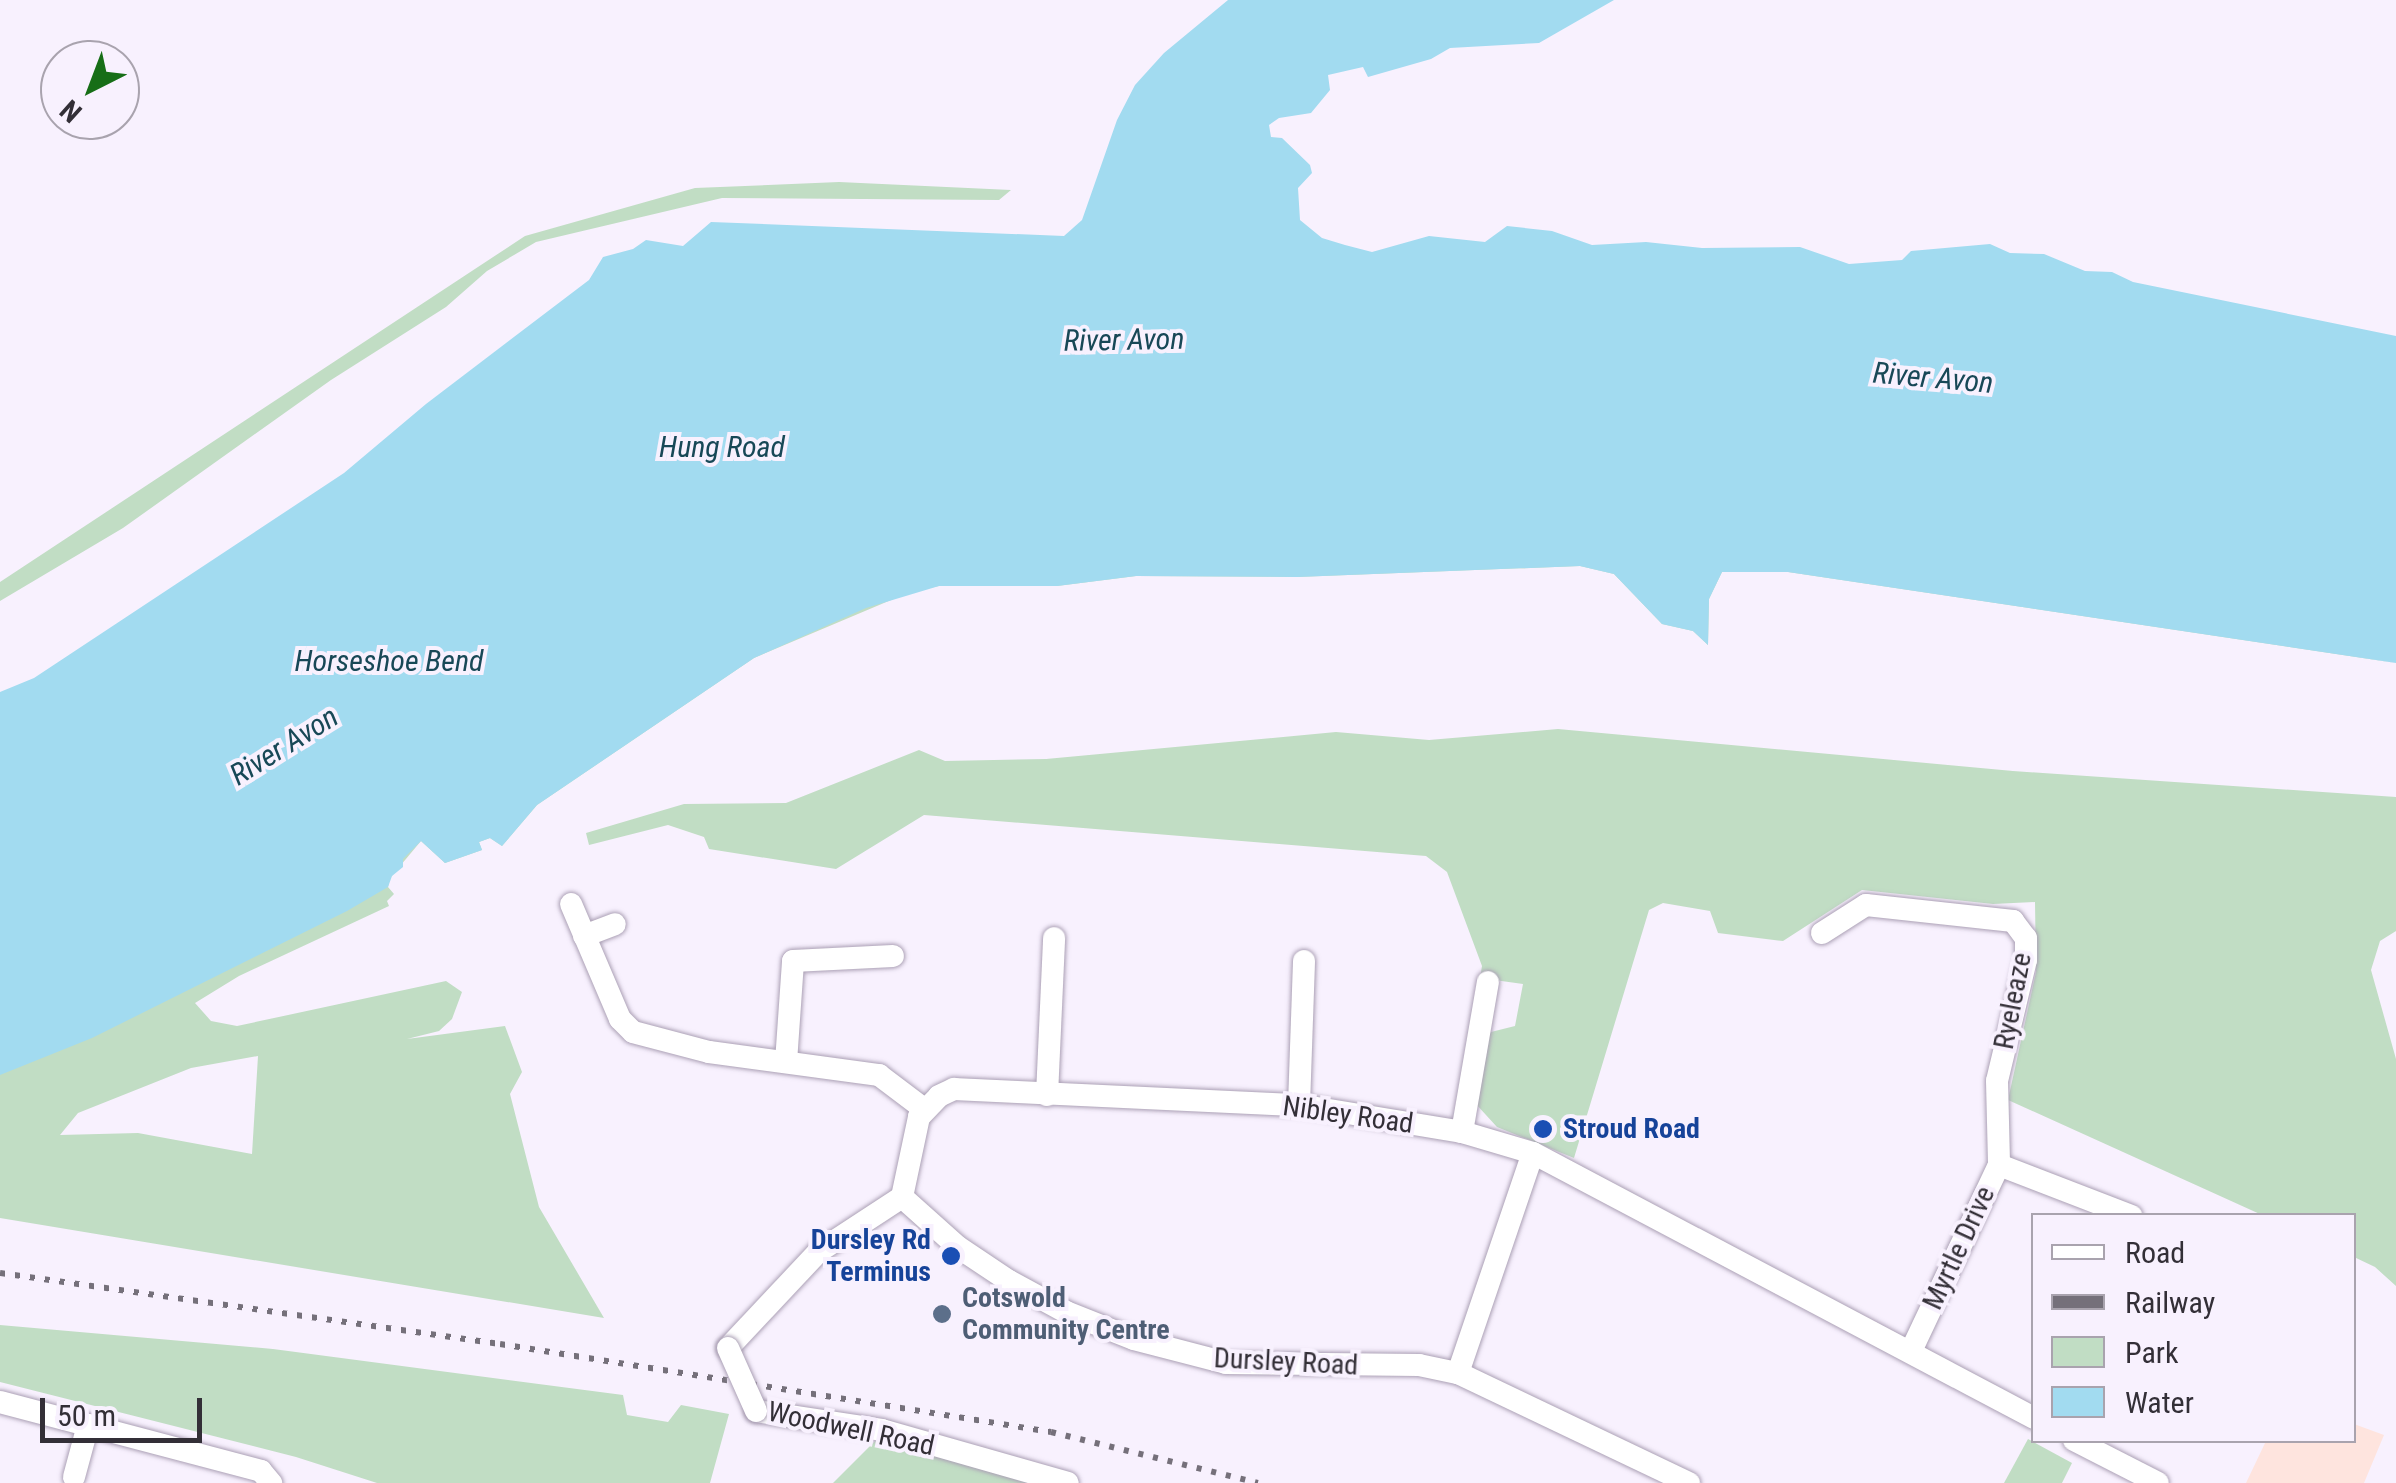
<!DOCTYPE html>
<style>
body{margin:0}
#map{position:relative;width:2396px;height:1483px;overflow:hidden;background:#f8f1fe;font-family:"Roboto Condensed",sans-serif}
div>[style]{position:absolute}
.commercial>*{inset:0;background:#fee4de}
.green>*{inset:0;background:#c1ddc4}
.water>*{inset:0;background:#a2dbf0}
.roads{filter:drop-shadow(0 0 2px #aba0b5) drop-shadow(0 0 2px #aba0b5)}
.street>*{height:22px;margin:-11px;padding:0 11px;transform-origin:11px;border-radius:11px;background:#fff}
.rail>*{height:6px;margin-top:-3px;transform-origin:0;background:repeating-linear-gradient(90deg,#75707a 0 5px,transparent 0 15px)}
.bridges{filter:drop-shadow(0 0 2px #aba0b5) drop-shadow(0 0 2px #aba0b5)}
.street-bridge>*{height:22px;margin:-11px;padding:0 11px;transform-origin:11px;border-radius:11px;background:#fff}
.dots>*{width:28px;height:28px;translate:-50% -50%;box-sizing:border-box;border:5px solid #f8f1fe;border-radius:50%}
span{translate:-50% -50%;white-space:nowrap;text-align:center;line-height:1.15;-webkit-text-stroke:8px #f8f1fe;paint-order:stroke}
.street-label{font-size:28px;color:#332f37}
.transit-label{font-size:28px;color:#164399;font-weight:700}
.left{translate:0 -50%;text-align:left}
.right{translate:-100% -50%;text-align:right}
.service-label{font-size:28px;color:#4e5e75;font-weight:700}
.water-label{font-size:30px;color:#184857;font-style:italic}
.legend{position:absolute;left:2031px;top:1213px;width:325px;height:230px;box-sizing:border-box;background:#f8f1fe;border:2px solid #a9a3ae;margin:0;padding:12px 18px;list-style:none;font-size:30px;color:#332f37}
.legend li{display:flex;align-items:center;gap:20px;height:50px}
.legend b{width:50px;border:2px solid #a9a3ae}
.north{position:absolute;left:40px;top:40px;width:100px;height:100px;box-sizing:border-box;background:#f8f1fe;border:2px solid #a9a3ae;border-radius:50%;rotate:222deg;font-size:28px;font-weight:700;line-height:40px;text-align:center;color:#332f37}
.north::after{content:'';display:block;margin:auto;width:35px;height:45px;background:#176e17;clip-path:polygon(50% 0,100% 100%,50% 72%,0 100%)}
.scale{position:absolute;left:40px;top:1398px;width:162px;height:45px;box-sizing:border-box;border:5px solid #332f37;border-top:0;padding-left:12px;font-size:30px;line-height:35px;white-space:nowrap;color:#332f37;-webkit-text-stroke:8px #f8f1fe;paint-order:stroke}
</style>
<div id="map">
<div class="commercial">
<i style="clip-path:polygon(2354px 1424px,2384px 1435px,2364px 1483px,2246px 1483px,2266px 1441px,2354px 1440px)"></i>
</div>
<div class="green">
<i style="clip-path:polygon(839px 182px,1011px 190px,999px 200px,722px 198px,536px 242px,487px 271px,446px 307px,331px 380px,123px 528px,0 601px,0 582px,525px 236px,695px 188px)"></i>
<i style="clip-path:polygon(evenodd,902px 413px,2396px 663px,1788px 572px,1722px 572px,1709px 599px,1708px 645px,1693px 631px,1662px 624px,1614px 574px,1580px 566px,1297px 577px,1136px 576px,1057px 586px,939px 586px,910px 592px,754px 658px,537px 805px,502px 846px,490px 838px,479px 842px,482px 850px,445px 863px,421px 841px,390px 878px,388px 887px,394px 894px,387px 901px,389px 906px,239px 976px,195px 1003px,211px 1021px,237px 1026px,446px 981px,462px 992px,452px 1019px,439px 1031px,407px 1039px,505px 1026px,522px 1072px,510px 1094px,539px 1207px,604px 1318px,0 1218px,0 969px,902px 413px,258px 1056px,252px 1154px,138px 1133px,60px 1135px,78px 1113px,191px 1068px,258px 1056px)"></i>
<i style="clip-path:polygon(1558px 729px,2013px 771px,2396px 797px,2396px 931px,2380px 941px,2371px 970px,2396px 1059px,2396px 1286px,2375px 1267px,2354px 1257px,2354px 1216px,2262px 1215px,2008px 1100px,2036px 972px,2035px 902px,1993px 904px,1862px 890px,1783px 941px,1718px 933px,1710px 911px,1663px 903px,1649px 910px,1574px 1158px,1497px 1127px,1475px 1103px,1484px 1043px,1491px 1032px,1515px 1026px,1523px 984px,1480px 978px,1482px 966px,1447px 872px,1426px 856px,924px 815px,836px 869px,709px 849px,704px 837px,668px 825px,589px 845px,586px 833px,684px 804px,786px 803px,919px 750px,945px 761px,1046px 759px,1336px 732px,1429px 740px)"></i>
<i style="clip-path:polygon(0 1325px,273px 1349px,623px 1395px,627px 1415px,668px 1422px,681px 1405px,729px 1414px,710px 1483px,377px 1483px,296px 1457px,0 1382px)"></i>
<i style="clip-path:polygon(2028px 1439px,2072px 1463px,2062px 1483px,2004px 1483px)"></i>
<i style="clip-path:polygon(875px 1441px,1030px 1481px,1030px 1483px,833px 1483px)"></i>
</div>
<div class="water">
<i style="clip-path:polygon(1228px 0,1614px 0,1539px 43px,1450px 48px,1431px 59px,1368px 77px,1363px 67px,1328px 75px,1330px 90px,1311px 113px,1279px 118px,1269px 125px,1271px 137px,1282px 138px,1310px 165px,1312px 173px,1298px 188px,1300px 220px,1322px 238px,1345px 245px,1372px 252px,1429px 236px,1485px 242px,1507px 226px,1552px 231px,1592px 245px,1646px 242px,1702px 248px,1800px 247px,1849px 264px,1902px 260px,1911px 251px,1990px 244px,2010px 253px,2044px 254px,2085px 271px,2112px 272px,2133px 282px,2396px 336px,2396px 663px,1788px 572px,1722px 572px,1709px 599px,1708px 645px,1693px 631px,1662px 624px,1614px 574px,1580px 566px,1297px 577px,1136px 576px,1057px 586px,939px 586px,866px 608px,754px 658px,537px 805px,502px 846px,490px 838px,479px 842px,482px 850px,445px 863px,421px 841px,403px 859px,403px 867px,392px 876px,388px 887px,347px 911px,92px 1038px,0 1075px,0 692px,34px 678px,344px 473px,426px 404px,589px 280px,603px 257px,633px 249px,646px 240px,683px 246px,711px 222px,1064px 236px,1082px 220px,1117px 120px,1135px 85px,1164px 53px)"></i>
</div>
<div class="roads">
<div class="street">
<i style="left:571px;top:904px;width:125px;rotate:66.9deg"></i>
<i style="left:620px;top:1019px;width:18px;rotate:45deg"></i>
<i style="left:633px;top:1032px;width:79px;rotate:14.7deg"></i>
<i style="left:709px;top:1052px;width:172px;rotate:7.7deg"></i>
<i style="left:879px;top:1075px;width:56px;rotate:37.1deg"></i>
<i style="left:1822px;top:933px;width:52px;rotate:-32.5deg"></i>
<i style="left:1866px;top:905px;width:148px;rotate:6.2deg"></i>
<i style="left:2013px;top:921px;width:21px;rotate:53deg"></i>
<i style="left:2026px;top:938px;width:22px;rotate:90deg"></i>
<i style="left:2026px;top:960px;width:124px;rotate:103.5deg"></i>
<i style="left:1997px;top:1081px;width:84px;rotate:88.6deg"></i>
<i style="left:584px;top:936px;width:33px;rotate:-21deg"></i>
<i style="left:786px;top:1062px;width:101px;rotate:-86deg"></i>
<i style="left:793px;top:961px;width:100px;rotate:-2.9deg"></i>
<i style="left:1047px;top:1095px;width:157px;rotate:-87.4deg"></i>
<i style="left:1299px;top:1105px;width:144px;rotate:-88deg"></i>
<i style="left:1462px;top:1132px;width:152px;rotate:-80.2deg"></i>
<i style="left:902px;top:1197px;width:75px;rotate:41.8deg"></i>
<i style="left:958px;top:1247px;width:61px;rotate:33.7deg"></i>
<i style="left:1009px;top:1281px;width:65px;rotate:28.5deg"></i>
<i style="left:1066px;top:1312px;width:73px;rotate:21.7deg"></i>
<i style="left:1134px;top:1339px;width:95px;rotate:14.6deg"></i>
<i style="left:1226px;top:1363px;width:193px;rotate:0.6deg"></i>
<i style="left:1419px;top:1365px;width:40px;rotate:12deg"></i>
<i style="left:1458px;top:1373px;width:256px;rotate:25.5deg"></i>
<i style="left:728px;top:1348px;width:132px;rotate:-46.8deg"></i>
<i style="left:818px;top:1252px;width:100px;rotate:-33.2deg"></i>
<i style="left:902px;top:1197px;width:82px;rotate:-78deg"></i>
<i style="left:919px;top:1117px;width:29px;rotate:-46deg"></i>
<i style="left:939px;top:1096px;width:17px;rotate:-25deg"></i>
<i style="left:954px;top:1089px;width:345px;rotate:2.7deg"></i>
<i style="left:1299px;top:1105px;width:165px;rotate:9.4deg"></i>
<i style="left:1462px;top:1132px;width:74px;rotate:16.5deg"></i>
<i style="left:1533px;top:1153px;width:567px;rotate:27.88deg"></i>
<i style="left:1911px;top:1351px;width:206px;rotate:-64.7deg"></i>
<i style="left:1999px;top:1165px;width:142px;rotate:21.1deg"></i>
<i style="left:1458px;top:1373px;width:232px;rotate:-71.2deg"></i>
<i style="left:0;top:1402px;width:270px;rotate:14.8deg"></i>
<i style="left:261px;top:1471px;width:16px;rotate:50deg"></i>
<i style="left:756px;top:1411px;width:127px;rotate:8.6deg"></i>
<i style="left:882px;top:1430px;width:193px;rotate:15.9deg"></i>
<i style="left:2074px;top:1440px;width:94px;rotate:27.1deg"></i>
<i style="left:74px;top:1477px;width:54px;rotate:-74.9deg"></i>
</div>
</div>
<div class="rail">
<i style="left:0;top:1273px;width:505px;rotate:8.08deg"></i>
<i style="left:500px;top:1344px;width:558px;rotate:9.07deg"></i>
<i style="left:1051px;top:1432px;width:213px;rotate:13.8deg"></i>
</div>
<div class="bridges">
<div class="street-bridge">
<i style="left:728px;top:1348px;width:69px;rotate:66deg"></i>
</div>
</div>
<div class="dots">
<i style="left:1543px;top:1129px;background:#1a4fb4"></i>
<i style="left:951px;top:1256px;background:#1a4fb4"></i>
<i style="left:942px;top:1314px;background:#5c6f8a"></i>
</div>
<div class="street-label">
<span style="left:2013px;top:1001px;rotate:-79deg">Ryeleaze</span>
<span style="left:1348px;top:1115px;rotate:8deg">Nibley Road</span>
<span style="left:1959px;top:1248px;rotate:-65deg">Myrtle Drive</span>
<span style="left:1286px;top:1362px;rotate:3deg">Dursley Road</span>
<span style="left:851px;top:1429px;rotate:12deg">Woodwell Road</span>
</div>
<div class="transit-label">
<span class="left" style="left:1563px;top:1129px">Stroud Road</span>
<span class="right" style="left:931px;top:1256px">Dursley Rd<br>Terminus</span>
</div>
<div class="service-label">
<span class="left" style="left:962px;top:1314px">Cotswold<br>Community Centre</span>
</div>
<div class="water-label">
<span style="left:1124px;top:340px;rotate:-1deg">River Avon</span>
<span style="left:1933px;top:378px;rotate:5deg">River Avon</span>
<span style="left:722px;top:447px">Hung Road</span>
<span style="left:389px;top:661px">Horseshoe Bend</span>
<span style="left:284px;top:746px;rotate:-32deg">River Avon</span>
</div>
<ul class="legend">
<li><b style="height:12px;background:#fff"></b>Road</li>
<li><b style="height:12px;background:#75707a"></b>Railway</li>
<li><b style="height:28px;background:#c1ddc4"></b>Park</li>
<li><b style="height:28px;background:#a2dbf0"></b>Water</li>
</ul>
<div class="north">N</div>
<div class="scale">50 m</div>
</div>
